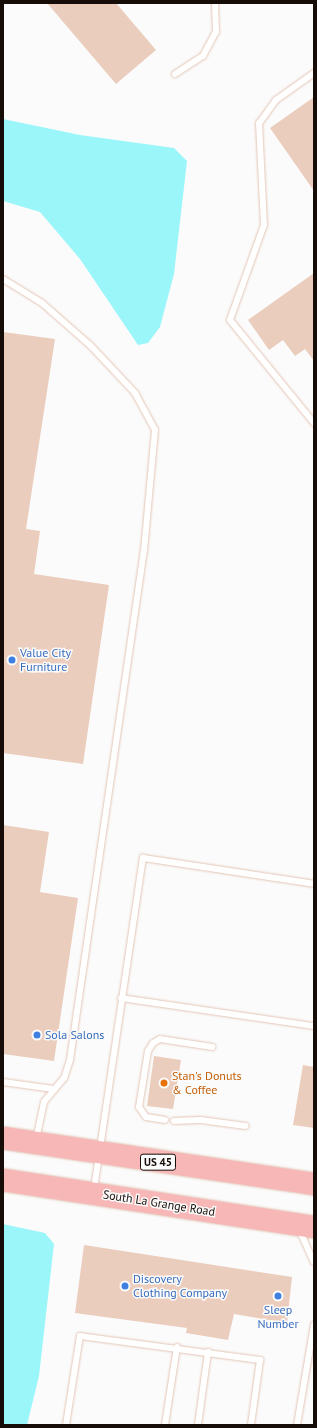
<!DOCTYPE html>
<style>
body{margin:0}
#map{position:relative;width:317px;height:1428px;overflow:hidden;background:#fbfbfb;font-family:"PT Sans",sans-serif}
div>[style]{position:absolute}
.water>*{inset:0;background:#9bf6fa}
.building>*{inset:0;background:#ebcdbd}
.roads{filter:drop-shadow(0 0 1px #e4c5b6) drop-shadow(0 0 1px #e4c5b6)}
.lane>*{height:6px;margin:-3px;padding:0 3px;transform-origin:3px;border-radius:3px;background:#fff}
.highway>*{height:22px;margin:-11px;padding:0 11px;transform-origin:11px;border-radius:11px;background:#f8b7b7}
.dots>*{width:11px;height:11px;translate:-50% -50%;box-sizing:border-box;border:2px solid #fbfbfb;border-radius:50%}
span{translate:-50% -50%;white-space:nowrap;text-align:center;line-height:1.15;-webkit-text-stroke:3px #fbfbfb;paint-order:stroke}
.shield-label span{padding:1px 3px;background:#fbfbfb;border:1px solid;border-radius:3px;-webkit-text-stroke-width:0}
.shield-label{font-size:11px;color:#170d08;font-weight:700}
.shop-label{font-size:12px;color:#366cbe}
.left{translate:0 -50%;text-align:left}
.food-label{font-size:12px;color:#c56008}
.street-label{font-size:12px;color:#170d08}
.frame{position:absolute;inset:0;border:4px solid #170d08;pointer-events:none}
</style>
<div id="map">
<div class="water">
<i style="clip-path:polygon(3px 119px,80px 135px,174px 148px,187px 161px,174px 274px,160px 327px,148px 343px,138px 345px,80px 259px,40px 212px,3px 201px)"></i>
<i style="clip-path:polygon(3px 1224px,45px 1233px,54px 1244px,39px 1376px,27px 1425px,3px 1425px)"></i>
</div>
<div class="building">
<i style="clip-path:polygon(47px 3px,116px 3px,156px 50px,116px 84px)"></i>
<i style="clip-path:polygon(314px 97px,314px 191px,270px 128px)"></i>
<i style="clip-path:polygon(314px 273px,314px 361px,305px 349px,295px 356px,283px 340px,269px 350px,248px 320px)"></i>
<i style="clip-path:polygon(3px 332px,55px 339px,26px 529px,40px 531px,34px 574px,109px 585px,83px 764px,3px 753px)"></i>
<i style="clip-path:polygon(3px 825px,49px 832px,40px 892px,78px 898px,54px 1061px,3px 1054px)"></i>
<i style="clip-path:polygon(154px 1056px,181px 1060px,173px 1109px,147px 1106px)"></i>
<i style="clip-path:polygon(303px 1065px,314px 1067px,314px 1128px,293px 1125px)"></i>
<i style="clip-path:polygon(84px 1245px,292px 1277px,287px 1323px,234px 1314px,228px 1340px,186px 1333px,187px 1328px,75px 1313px)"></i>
</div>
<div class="roads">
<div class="lane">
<i style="left:314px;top:73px;width:47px;rotate:144.6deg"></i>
<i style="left:276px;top:100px;width:29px;rotate:126deg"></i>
<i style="left:259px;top:123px;width:102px;rotate:87.2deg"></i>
<i style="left:264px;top:225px;width:101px;rotate:109.7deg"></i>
<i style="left:230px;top:320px;width:133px;rotate:50.8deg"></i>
<i style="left:175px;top:74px;width:33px;rotate:-33deg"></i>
<i style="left:203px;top:56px;width:27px;rotate:-62deg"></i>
<i style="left:216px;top:32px;width:29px;rotate:-92deg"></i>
<i style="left:3px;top:279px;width:46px;rotate:31.6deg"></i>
<i style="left:42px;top:303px;width:64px;rotate:41.2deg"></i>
<i style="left:90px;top:345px;width:66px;rotate:46.8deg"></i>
<i style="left:135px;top:393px;width:42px;rotate:61.6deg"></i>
<i style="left:155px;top:430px;width:121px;rotate:95.2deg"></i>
<i style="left:144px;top:550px;width:515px;rotate:98.26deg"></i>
<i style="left:70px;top:1060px;width:19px;rotate:108deg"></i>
<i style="left:64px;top:1078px;width:31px;rotate:130deg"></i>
<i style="left:44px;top:1102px;width:38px;rotate:102deg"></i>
<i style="left:121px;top:998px;width:195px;rotate:8.3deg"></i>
<i style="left:3px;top:1082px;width:51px;rotate:7.8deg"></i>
<i style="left:165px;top:1120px;width:19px;rotate:-171deg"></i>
<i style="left:146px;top:1117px;width:12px;rotate:-125deg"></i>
<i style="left:139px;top:1107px;width:57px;rotate:-80.9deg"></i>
<i style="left:148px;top:1051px;width:9px;rotate:-58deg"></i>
<i style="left:153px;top:1043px;width:8px;rotate:-30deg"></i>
<i style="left:160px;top:1039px;width:53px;rotate:8.7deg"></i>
<i style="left:174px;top:1121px;width:27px;rotate:-2deg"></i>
<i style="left:201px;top:1120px;width:45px;rotate:7.6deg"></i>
<i style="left:94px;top:1189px;width:335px;rotate:-81.6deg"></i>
<i style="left:143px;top:858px;width:173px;rotate:8.6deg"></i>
<i style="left:299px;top:1229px;width:36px;rotate:66deg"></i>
<i style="left:66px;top:1425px;width:90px;rotate:-81.1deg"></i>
<i style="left:80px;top:1336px;width:182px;rotate:7.6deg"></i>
<i style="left:260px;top:1360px;width:66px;rotate:97.9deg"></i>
<i style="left:165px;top:1425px;width:79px;rotate:-81.3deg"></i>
<i style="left:198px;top:1425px;width:74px;rotate:-82.2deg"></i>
<i style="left:297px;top:1425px;width:102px;rotate:-80.4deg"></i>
</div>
<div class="highway">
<i style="left:3px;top:1138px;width:314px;rotate:8.4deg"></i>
<i style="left:3px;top:1180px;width:315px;rotate:8.6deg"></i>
</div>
</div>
<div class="dots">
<i style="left:12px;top:660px;background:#3f7fe0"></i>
<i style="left:37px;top:1035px;background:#3f7fe0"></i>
<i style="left:164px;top:1083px;background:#e8710a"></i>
<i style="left:125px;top:1286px;background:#3f7fe0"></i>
<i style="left:278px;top:1296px;background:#3f7fe0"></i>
</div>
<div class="shield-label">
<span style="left:158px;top:1162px">US 45</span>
</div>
<div class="shop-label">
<span class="left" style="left:20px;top:660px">Value City<br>Furniture</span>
<span class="left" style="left:45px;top:1035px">Sola Salons</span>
<span class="left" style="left:133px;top:1286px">Discovery<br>Clothing Company</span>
<span style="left:278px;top:1317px">Sleep<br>Number</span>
</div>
<div class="food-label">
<span class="left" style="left:172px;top:1083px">Stan's Donuts<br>&amp; Coffee</span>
</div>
<div class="street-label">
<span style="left:159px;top:1203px;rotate:9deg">South La Grange Road</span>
</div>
<div class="frame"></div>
</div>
